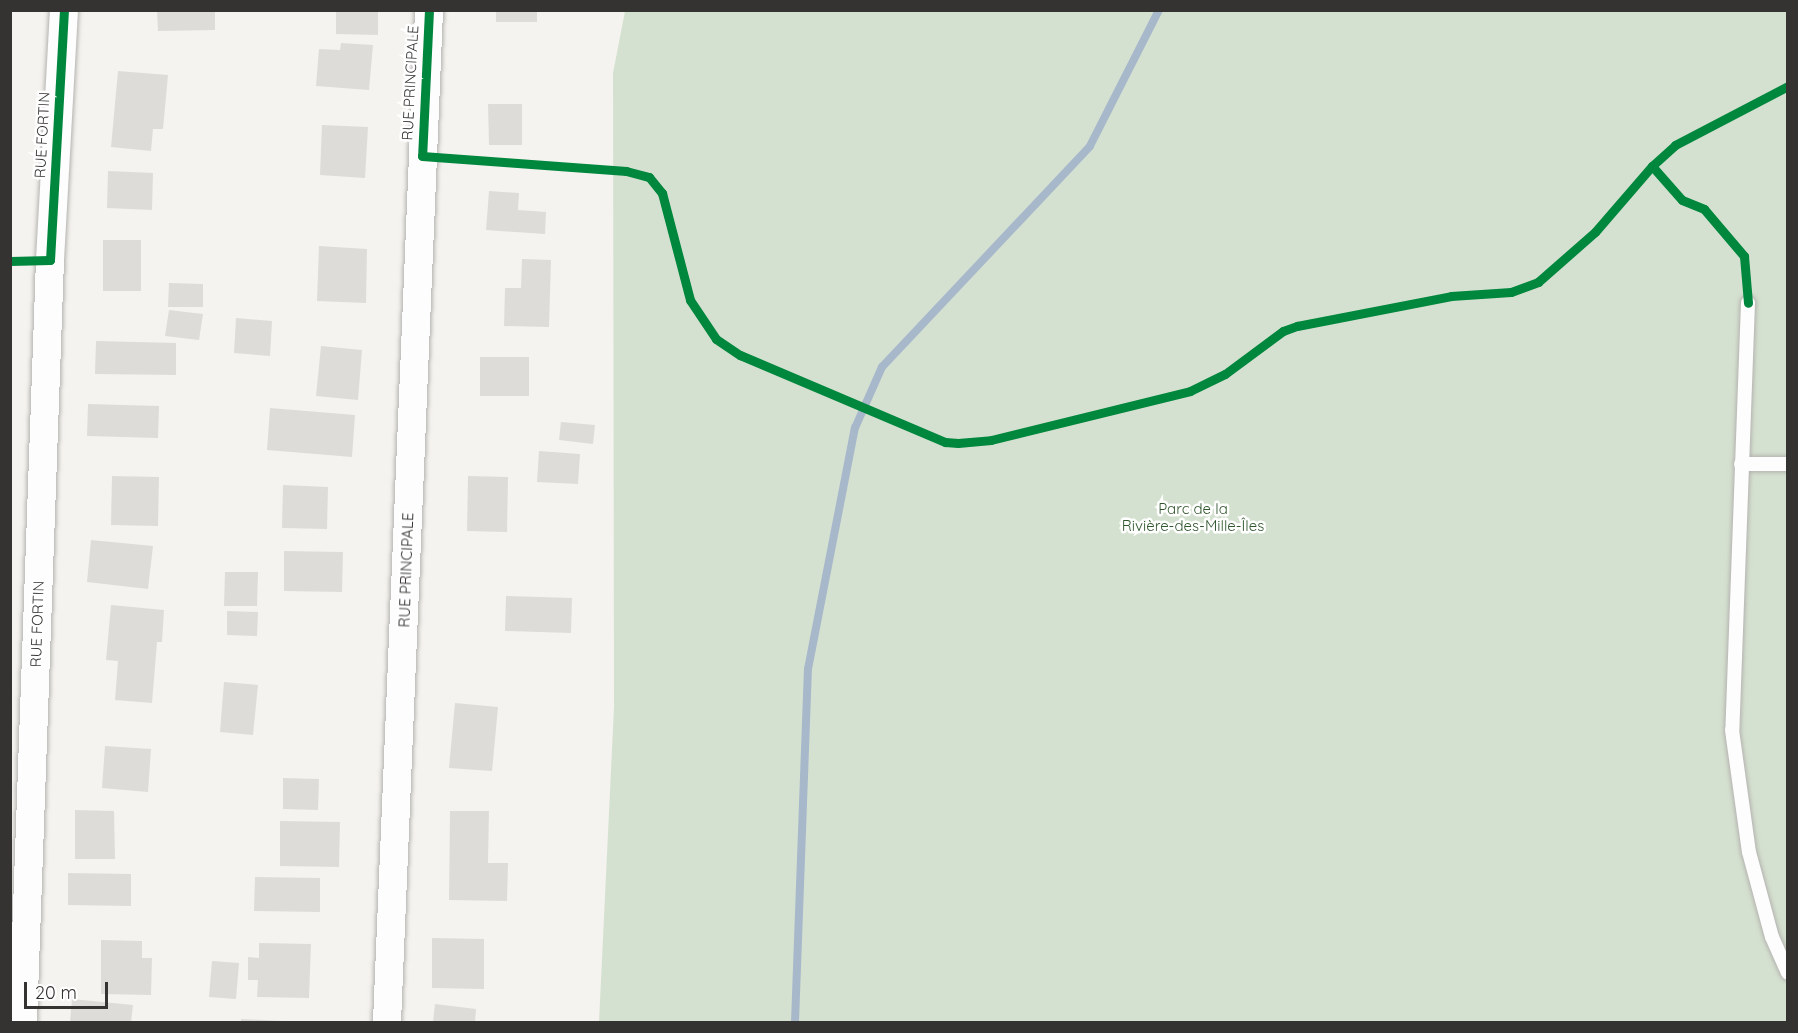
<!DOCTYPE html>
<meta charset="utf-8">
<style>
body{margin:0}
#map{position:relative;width:1798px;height:1033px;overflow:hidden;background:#f5f3ef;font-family:Quicksand,sans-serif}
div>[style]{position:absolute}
.green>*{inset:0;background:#d5e1d0}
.stream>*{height:8px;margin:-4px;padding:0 4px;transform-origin:4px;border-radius:4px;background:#a8b8cb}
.building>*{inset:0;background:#dedcd9}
.roads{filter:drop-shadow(0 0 2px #b4b3b0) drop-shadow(0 0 2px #b4b3b0)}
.service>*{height:14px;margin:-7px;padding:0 7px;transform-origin:7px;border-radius:7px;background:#fefdfd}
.minor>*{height:28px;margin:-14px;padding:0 14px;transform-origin:14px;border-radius:14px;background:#fefdfd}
.cycleway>*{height:9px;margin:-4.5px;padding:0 4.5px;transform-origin:4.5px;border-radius:4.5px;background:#00873e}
span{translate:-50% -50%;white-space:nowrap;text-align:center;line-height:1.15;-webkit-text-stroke:5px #fff;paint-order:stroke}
.street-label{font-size:15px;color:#343331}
.park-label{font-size:15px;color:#30562d}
.frame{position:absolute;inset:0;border:12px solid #343331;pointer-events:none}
.scale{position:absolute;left:24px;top:982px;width:84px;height:27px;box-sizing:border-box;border:3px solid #343331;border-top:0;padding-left:8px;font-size:18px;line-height:21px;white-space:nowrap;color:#343331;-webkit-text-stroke:4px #fff;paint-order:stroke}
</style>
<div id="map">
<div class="green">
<i style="clip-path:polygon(625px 11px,1787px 11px,1787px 1022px,599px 1022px,614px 707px,613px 73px)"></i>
</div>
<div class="stream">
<i style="left:795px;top:1022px;width:353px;rotate:-87.9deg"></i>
<i style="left:808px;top:669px;width:246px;rotate:-79deg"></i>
<i style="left:855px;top:428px;width:67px;rotate:-66.1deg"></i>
<i style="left:882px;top:367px;width:303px;rotate:-46.7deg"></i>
<i style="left:1090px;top:146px;width:153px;rotate:-63.1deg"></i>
</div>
<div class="building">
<i style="clip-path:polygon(157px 10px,215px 10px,215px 30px,158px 31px)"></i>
<i style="clip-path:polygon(336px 10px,378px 10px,378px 35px,336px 34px)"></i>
<i style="clip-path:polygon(496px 10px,537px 10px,537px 22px,496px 22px)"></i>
<i style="clip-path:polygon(341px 43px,373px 45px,369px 90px,316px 86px,319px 49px,340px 50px)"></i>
<i style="clip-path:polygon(118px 71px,168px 75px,163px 129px,153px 129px,151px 151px,111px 147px)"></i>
<i style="clip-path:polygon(488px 104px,522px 104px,522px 145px,489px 145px)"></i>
<i style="clip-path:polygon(322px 125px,368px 127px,365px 178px,320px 175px)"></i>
<i style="clip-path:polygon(108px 171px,153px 173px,152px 210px,107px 208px)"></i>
<i style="clip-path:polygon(489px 191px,519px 193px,518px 210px,546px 212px,545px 234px,486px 230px)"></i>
<i style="clip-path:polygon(103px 240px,141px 240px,141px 291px,103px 291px)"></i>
<i style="clip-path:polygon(319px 246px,367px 249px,366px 303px,317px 301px)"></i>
<i style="clip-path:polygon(522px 259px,551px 260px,549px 327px,504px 326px,505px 288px,521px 288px)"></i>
<i style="clip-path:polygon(169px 283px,203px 284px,203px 307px,168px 307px)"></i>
<i style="clip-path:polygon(169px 310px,203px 314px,199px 340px,165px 336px)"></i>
<i style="clip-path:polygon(236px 318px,272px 321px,270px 356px,234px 353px)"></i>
<i style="clip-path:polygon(96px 341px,176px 343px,176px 375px,95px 374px)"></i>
<i style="clip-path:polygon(321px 346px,362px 350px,358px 400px,316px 396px)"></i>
<i style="clip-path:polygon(480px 357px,529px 357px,529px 396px,480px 396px)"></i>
<i style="clip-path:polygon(88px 404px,159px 406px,158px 438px,87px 436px)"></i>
<i style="clip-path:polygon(270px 408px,355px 415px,352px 457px,267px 450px)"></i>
<i style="clip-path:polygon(561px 422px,595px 425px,593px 444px,559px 440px)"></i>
<i style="clip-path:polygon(539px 451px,580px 454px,578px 484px,537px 482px)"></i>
<i style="clip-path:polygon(112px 476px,159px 477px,158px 526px,111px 525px)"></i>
<i style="clip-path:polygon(468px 476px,508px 477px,507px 532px,467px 531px)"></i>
<i style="clip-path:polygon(283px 485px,328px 487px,327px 529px,282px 528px)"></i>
<i style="clip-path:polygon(91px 540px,153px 546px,148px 589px,87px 582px)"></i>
<i style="clip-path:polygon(284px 551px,343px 552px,342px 592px,284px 591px)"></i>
<i style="clip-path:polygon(225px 572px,258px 572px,257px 606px,224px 606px)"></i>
<i style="clip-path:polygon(506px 596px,572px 598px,571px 633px,505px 631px)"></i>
<i style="clip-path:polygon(111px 605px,164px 610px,162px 642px,157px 642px,152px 703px,115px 700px,118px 661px,106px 660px)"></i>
<i style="clip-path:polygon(227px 611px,258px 612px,257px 636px,227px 635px)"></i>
<i style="clip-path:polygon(224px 682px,258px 685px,253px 735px,220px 732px)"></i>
<i style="clip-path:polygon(455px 703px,498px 707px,492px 771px,449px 768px)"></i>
<i style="clip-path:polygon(105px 746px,151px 749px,148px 792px,102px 788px)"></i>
<i style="clip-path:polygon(283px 778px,319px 779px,318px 810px,283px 809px)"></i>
<i style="clip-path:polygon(75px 810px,114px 811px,115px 859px,75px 859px)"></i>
<i style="clip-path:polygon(450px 811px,489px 811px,488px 863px,508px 863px,507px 901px,449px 900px)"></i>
<i style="clip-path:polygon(280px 821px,340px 822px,339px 867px,280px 866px)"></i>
<i style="clip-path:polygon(68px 873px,131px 874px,131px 906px,68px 905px)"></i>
<i style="clip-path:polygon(255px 877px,320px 878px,320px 912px,254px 911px)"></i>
<i style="clip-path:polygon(432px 938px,484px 939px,484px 989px,432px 988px)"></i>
<i style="clip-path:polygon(101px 940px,142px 941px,142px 958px,152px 958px,151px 995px,101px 994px)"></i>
<i style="clip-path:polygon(259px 943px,311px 944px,309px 998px,257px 997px,258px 980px,248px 980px,248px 957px,259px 958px)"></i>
<i style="clip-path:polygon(212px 961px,239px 963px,236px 999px,209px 997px)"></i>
<i style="clip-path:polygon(72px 999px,133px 1005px,131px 1022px,70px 1022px)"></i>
<i style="clip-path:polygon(435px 1004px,476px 1009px,475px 1022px,433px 1022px)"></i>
<i style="clip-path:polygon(241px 1019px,283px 1021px,283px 1022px,241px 1022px)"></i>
</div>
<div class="roads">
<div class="service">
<i style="left:1748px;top:303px;width:427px;rotate:92.1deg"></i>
<i style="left:1732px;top:730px;width:123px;rotate:82.1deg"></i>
<i style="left:1749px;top:852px;width:88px;rotate:74.9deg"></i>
<i style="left:1772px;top:937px;width:39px;rotate:66deg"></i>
<i style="left:1741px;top:464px;width:47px"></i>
</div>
<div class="minor">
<i style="left:23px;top:1022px;width:762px;rotate:-87.97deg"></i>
<i style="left:50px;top:260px;width:250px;rotate:-86.8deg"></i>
<i style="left:387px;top:1022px;width:1013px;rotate:-87.62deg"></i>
</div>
</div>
<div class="cycleway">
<i style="left:429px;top:10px;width:146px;rotate:92.7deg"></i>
<i style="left:422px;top:156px;width:205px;rotate:4.2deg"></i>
<i style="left:626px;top:171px;width:24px;rotate:15deg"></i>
<i style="left:649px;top:177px;width:21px;rotate:51deg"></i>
<i style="left:662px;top:193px;width:111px;rotate:75.3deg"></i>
<i style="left:690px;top:300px;width:47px;rotate:56.3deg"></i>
<i style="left:716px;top:339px;width:29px;rotate:34deg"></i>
<i style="left:740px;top:355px;width:223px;rotate:23deg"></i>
<i style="left:945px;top:442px;width:13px;rotate:4deg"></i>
<i style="left:958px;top:443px;width:33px;rotate:-5deg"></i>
<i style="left:991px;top:440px;width:205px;rotate:-13.8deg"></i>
<i style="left:1190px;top:391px;width:39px;rotate:-26deg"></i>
<i style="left:1225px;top:374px;width:72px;rotate:-36.6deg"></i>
<i style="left:1283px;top:331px;width:15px;rotate:-20deg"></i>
<i style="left:1297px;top:326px;width:157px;rotate:-11deg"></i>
<i style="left:1451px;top:296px;width:60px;rotate:-3.8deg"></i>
<i style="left:1511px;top:292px;width:29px;rotate:-20deg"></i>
<i style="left:1538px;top:282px;width:76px;rotate:-41.3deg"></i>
<i style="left:1595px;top:232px;width:87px;rotate:-49.2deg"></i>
<i style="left:1652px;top:166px;width:31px;rotate:-42deg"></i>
<i style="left:1675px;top:145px;width:127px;rotate:-27.6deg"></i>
<i style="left:1652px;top:166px;width:45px;rotate:48.6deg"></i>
<i style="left:1682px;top:200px;width:24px;rotate:22deg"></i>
<i style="left:1704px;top:209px;width:62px;rotate:49.6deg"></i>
<i style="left:1744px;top:256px;width:47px;rotate:85.1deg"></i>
<i style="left:10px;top:261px;width:40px;rotate:-1.4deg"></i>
<i style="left:50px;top:260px;width:250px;rotate:-86.8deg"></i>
</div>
<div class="street-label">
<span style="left:410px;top:83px;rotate:-87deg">RUE PRINCIPALE</span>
<span style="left:42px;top:135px;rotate:-87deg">RUE FORTIN</span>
<span style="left:406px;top:570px;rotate:-88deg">RUE PRINCIPALE</span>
<span style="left:37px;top:624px;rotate:-88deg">RUE FORTIN</span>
</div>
<div class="park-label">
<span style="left:1193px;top:517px">Parc de la<br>Rivière-des-Mille-Îles</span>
</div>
<div class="frame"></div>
<div class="scale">20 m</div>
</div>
